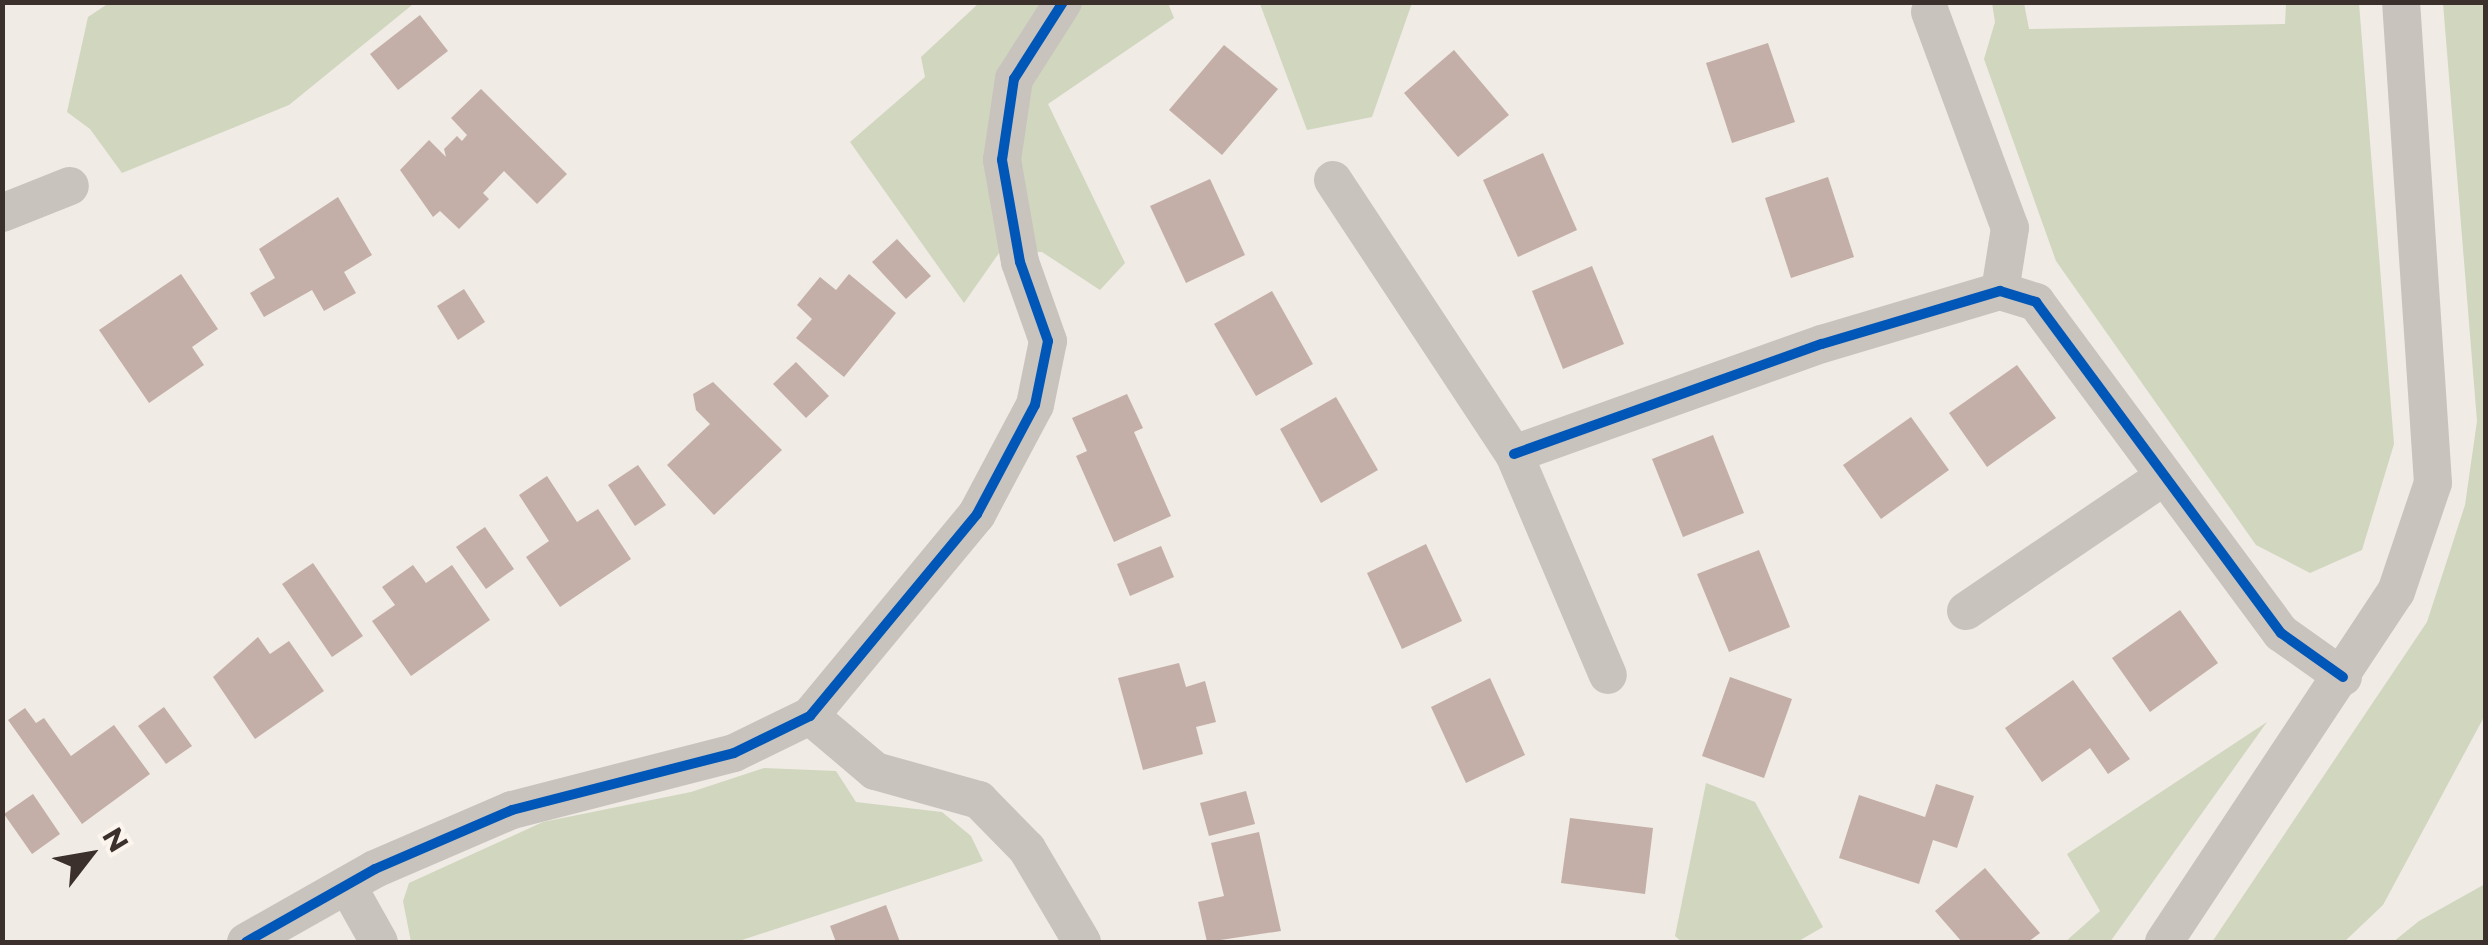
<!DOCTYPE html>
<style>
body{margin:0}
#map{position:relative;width:2488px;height:945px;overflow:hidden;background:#f0ebe5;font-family:Montserrat,sans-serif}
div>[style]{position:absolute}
.green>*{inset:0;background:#d1d6bf}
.building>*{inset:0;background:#c3afa7}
.street>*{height:38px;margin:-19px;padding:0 19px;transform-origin:19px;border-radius:19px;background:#c9c3be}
.cycleway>*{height:10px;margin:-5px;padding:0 5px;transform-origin:5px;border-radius:5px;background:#0057b8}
span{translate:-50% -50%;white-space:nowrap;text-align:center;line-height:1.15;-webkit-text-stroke:8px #fbf5ee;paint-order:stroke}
.frame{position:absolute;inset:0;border:5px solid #3b302b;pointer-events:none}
.north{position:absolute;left:40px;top:805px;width:100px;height:100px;-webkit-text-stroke:8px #fbf5ee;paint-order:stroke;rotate:59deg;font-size:28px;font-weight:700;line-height:40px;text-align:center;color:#3b302b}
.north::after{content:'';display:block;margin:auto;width:35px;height:45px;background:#3b302b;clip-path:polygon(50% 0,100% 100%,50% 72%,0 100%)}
</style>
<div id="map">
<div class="green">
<i style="clip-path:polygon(109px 3px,410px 2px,412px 5px,289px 105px,122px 173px,90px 129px,67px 112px,88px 17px)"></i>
<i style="clip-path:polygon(979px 3px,1168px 3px,1174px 18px,1048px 104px,1125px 263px,1100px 290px,1042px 252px,999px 253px,964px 303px,850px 142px,925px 77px,921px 57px)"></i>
<i style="clip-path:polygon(1412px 3px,1372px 117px,1307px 130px,1260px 4px)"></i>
<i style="clip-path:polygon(1992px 3px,2024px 3px,2029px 29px,2285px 24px,2286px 3px,2359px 3px,2394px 444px,2362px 550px,2310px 573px,2256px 545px,2056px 261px,1984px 59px,1995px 22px)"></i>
<i style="clip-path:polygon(2443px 3px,2485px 3px,2485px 715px,2383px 905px,2344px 942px,2212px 942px,2427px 622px,2465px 505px,2477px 421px)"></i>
<i style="clip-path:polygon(2267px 722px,2110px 942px,2065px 942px,2100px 911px,2067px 854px)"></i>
<i style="clip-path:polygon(764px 768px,836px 771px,856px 802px,942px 812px,971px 836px,983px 861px,736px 942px,411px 942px,403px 901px,409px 883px,543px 822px,691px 792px)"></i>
<i style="clip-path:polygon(1706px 783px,1755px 802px,1823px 927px,1797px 942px,1682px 942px,1675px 936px)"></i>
<i style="clip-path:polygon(2485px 884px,2485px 942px,2393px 942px,2419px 921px)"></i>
</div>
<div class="building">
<i style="clip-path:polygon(420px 15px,448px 51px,398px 90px,370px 54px)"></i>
<i style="clip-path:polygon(1768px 43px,1795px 122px,1732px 143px,1706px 63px)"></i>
<i style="clip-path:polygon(1224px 45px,1278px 89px,1222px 155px,1169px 110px)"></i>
<i style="clip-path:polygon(1454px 50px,1509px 115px,1458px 157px,1404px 93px)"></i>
<i style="clip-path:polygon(481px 89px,567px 174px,537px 204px,504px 171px,483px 193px,489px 199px,459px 229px,440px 211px,433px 217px,400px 170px,429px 140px,446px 157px,444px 149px,457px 136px,462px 141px,467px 135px,451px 118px)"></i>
<i style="clip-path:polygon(1543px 153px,1577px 230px,1518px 257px,1483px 180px)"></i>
<i style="clip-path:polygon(1828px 177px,1854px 257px,1791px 278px,1765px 198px)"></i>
<i style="clip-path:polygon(1210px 179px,1245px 255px,1186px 283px,1150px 206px)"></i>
<i style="clip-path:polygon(338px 197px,372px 255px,344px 272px,356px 293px,324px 311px,312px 290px,264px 317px,250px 293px,275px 278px,259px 249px)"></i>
<i style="clip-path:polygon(897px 239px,931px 276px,906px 299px,872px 262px)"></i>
<i style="clip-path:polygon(1592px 266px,1624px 344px,1563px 369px,1532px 291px)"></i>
<i style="clip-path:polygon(181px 274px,218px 329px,192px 347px,204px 365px,149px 403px,99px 330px)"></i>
<i style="clip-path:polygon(849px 274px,896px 313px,844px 377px,796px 338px,812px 319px,797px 305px,820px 277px,836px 290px)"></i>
<i style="clip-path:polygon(464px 289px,485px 322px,458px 340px,437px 306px)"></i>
<i style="clip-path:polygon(1272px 291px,1313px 364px,1256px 396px,1214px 324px)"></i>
<i style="clip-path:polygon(796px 362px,829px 396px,806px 418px,773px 384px)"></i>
<i style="clip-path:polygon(2017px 365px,2056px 418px,1987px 467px,1949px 413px)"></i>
<i style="clip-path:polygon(713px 382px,782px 450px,714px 515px,667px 465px,710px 424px,696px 410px,693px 394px)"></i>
<i style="clip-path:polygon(1127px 394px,1143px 428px,1134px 432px,1171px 516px,1114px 542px,1076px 456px,1087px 451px,1072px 418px)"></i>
<i style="clip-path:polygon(1336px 397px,1378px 470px,1321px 503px,1280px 429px)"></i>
<i style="clip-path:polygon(1911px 417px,1949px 470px,1881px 519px,1843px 465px)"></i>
<i style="clip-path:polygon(1713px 435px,1744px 513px,1683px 537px,1652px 459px)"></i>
<i style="clip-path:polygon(638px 465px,666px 505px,635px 526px,608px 485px)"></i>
<i style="clip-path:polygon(547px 476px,577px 522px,598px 509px,631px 559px,560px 607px,526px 557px,549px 541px,519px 495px)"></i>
<i style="clip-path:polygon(485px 527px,514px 569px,486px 589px,456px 547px)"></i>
<i style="clip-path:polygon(1426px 544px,1462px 621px,1402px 649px,1367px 573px)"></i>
<i style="clip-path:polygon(1161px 546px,1174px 577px,1130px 596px,1117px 564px)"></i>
<i style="clip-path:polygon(1759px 550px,1790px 627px,1729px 652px,1697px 574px)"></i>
<i style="clip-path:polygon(313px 563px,363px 636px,332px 657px,282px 584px)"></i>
<i style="clip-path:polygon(413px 565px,426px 583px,452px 565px,490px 620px,411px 676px,372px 621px,395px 605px,382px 587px)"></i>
<i style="clip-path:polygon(2180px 610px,2218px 663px,2150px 712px,2112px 658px)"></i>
<i style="clip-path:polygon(258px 637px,270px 654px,289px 641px,324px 691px,255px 739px,213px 677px)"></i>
<i style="clip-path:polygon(1179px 663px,1186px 687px,1205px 681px,1216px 722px,1196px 727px,1203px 754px,1143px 770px,1118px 678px)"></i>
<i style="clip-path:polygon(1730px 677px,1792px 699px,1764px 778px,1702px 756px)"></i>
<i style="clip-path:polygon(1490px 678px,1525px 755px,1466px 783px,1431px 707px)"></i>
<i style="clip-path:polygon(2073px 680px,2130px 759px,2108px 774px,2090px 748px,2042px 782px,2005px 728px)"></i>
<i style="clip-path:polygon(164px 707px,192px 746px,166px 764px,138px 726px)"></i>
<i style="clip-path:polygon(25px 708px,36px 723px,44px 718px,71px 756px,114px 725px,150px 774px,82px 824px,8px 720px)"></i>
<i style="clip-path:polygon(1936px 784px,1974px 796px,1957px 848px,1933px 840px,1919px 884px,1839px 858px,1859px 795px,1925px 817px)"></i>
<i style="clip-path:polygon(1246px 791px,1255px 824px,1209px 836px,1200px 803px)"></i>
<i style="clip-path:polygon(33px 794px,60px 834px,32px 854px,4px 814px)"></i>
<i style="clip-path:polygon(1570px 818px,1653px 828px,1645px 894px,1561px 883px)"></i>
<i style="clip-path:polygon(1259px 832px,1281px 931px,1207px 942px,1198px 902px,1224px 896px,1211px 843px)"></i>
<i style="clip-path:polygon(1985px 868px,2040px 933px,2028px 942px,1962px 942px,1935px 911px)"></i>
<i style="clip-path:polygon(886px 905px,900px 942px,836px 942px,830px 926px)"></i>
</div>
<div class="street">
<i style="left:1930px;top:12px;width:230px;rotate:69.7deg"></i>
<i style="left:2010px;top:228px;width:64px;rotate:99deg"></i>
<i style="left:1333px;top:180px;width:328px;rotate:56.6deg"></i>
<i style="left:1514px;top:454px;width:240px;rotate:67deg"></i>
<i style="left:2px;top:213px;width:73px;rotate:-21.7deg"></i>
<i style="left:1514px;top:454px;width:327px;rotate:-19.7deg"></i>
<i style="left:1822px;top:344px;width:186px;rotate:-16.6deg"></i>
<i style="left:2000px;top:291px;width:38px;rotate:17deg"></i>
<i style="left:2036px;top:302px;width:412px;rotate:53.5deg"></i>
<i style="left:2281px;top:633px;width:76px;rotate:35.4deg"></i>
<i style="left:1966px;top:611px;width:240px;rotate:-34.2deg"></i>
<i style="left:810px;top:716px;width:85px;rotate:40.2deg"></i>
<i style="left:875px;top:771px;width:108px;rotate:15.6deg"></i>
<i style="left:979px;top:800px;width:69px;rotate:45.6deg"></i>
<i style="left:1027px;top:849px;width:108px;rotate:59.4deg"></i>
<i style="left:347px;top:885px;width:65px;rotate:60.7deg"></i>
<i style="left:246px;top:942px;width:148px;rotate:-29.5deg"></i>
<i style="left:375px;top:869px;width:149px;rotate:-23.3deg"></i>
<i style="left:512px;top:810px;width:229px;rotate:-14.4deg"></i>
<i style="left:734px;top:753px;width:85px;rotate:-26deg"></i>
<i style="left:810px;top:716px;width:262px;rotate:-50.4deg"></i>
<i style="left:977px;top:514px;width:123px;rotate:-62deg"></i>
<i style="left:1035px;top:405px;width:65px;rotate:-78.5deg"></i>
<i style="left:1048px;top:341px;width:84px;rotate:-109.5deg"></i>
<i style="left:1020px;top:262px;width:104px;rotate:-100deg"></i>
<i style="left:1002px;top:160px;width:82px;rotate:-81.6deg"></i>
<i style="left:1014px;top:79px;width:91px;rotate:-57.5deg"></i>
<i style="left:2164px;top:942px;width:420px;rotate:-56.5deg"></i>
<i style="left:2396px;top:592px;width:115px;rotate:-71.3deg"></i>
<i style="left:2433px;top:483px;width:482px;rotate:-93.8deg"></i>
</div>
<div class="cycleway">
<i style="left:1514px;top:454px;width:327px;rotate:-19.7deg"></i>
<i style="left:1822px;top:344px;width:186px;rotate:-16.6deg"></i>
<i style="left:2000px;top:291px;width:38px;rotate:17deg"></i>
<i style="left:2036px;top:302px;width:412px;rotate:53.5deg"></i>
<i style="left:2281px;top:633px;width:76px;rotate:35.4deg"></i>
<i style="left:246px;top:942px;width:148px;rotate:-29.5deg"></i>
<i style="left:375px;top:869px;width:149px;rotate:-23.3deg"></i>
<i style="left:512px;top:810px;width:229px;rotate:-14.4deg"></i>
<i style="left:734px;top:753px;width:85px;rotate:-26deg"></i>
<i style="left:810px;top:716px;width:262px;rotate:-50.4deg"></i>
<i style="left:977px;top:514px;width:123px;rotate:-62deg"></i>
<i style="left:1035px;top:405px;width:65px;rotate:-78.5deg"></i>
<i style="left:1048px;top:341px;width:84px;rotate:-109.5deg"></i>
<i style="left:1020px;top:262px;width:104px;rotate:-100deg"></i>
<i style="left:1002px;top:160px;width:82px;rotate:-81.6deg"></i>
<i style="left:1014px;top:79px;width:91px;rotate:-57.5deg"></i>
</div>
<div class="frame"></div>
<div class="north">N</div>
</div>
